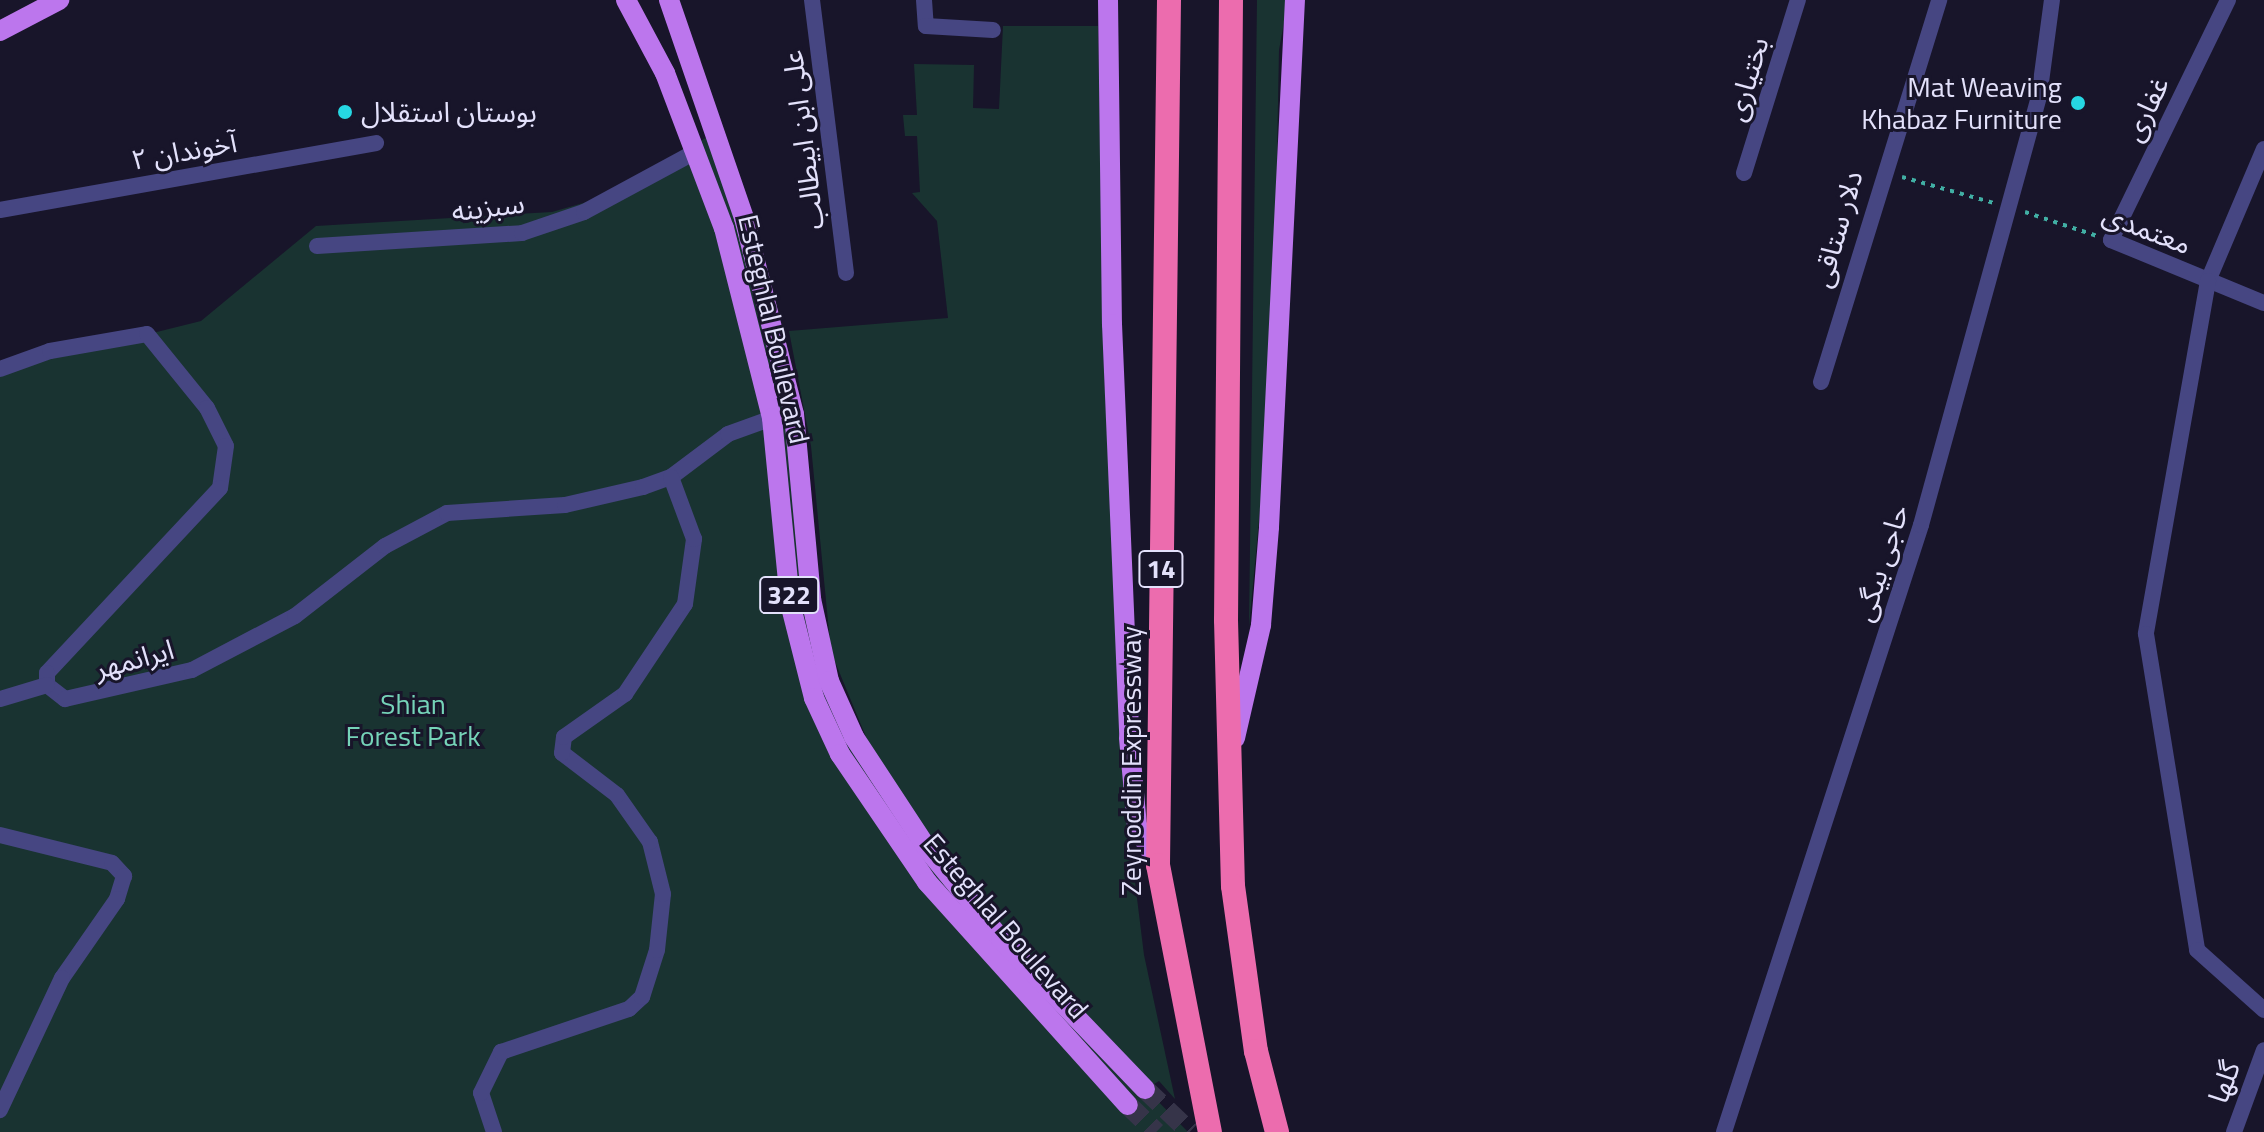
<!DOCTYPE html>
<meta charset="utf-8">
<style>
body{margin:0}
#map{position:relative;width:2264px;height:1132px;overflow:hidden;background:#18152a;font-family:"Titillium Web","Noto Sans Arabic",sans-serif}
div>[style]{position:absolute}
.green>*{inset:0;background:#193331}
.primary-tunnel>*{height:20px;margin-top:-10px;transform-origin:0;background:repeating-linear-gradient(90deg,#363449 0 20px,transparent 0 30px)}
.path>*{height:4px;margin-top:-2px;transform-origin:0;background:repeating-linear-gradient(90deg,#41afa4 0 4px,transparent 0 10px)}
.street>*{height:16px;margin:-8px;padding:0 8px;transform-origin:8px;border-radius:8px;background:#464682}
.primary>*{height:20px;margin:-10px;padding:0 10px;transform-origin:10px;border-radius:10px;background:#bc76ed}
.highway>*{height:24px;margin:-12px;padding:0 12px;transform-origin:12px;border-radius:12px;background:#ec6cae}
.dots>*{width:22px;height:22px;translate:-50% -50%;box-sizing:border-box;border:4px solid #18152a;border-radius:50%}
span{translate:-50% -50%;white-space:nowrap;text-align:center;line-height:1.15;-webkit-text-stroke:6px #18152a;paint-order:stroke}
.shield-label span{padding:2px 6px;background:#18152a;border:2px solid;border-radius:6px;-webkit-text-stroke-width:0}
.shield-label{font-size:26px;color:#e3e1fb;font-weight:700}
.street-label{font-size:28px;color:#e3e1fb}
.poi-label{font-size:28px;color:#e3e1fb}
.right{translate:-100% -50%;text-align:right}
.left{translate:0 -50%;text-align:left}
.park-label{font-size:28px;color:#75d3b8}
</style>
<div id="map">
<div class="green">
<i style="clip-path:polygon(1257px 0,1288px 0,1279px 50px,1273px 370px,1249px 627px)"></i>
<i style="clip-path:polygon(1003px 26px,1098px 26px,1104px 372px,1125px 801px,1144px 955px,1175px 1099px,1159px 1081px,1146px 1089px,1188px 1132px,0 1132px,0 371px,201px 321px,316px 226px,552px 212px,604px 197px,716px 132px,794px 437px,807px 600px,848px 711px,871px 749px,831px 652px,811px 446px,789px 331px,948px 318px,937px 221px,912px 193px,920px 192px,917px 136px,905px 136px,903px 115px,917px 115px,914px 64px,974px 65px,973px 108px,999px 109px)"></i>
</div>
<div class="primary-tunnel">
<i style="left:1145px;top:1089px;width:62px;rotate:43.7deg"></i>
<i style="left:1128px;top:1105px;width:39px;rotate:44deg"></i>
</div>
<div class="path">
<i style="left:1902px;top:177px;width:96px;rotate:15.8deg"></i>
<i style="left:2025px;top:212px;width:76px;rotate:18.4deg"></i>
</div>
<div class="street">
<i style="left:812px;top:0;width:275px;rotate:82.9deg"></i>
<i style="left:924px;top:0;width:26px;rotate:86deg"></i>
<i style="left:926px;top:26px;width:67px;rotate:3.4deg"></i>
<i style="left:2228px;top:0;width:267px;rotate:116deg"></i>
<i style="left:2111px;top:240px;width:165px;rotate:22.4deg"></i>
<i style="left:2264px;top:149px;width:143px;rotate:113deg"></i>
<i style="left:2208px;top:281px;width:358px;rotate:100deg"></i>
<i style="left:2146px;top:634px;width:320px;rotate:80.8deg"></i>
<i style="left:2197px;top:950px;width:90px;rotate:41.8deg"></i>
<i style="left:1744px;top:173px;width:181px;rotate:-72.7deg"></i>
<i style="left:0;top:210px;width:382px;rotate:-10.1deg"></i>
<i style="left:317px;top:246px;width:205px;rotate:-3.6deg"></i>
<i style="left:522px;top:233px;width:65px;rotate:-18.7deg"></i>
<i style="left:584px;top:212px;width:128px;rotate:-28.4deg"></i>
<i style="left:0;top:369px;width:53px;rotate:-19.8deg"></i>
<i style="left:50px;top:351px;width:98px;rotate:-9.9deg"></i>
<i style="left:147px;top:334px;width:95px;rotate:51deg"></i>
<i style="left:207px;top:408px;width:42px;rotate:63.4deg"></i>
<i style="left:226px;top:446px;width:42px;rotate:98.1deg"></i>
<i style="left:220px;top:488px;width:253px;rotate:133.1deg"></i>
<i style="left:47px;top:673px;width:12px;rotate:90deg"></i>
<i style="left:47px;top:685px;width:23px;rotate:38deg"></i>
<i style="left:65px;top:699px;width:130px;rotate:-12.9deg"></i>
<i style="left:192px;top:670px;width:116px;rotate:-27.7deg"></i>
<i style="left:295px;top:616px;width:114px;rotate:-37.9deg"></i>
<i style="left:385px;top:546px;width:70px;rotate:-28deg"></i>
<i style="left:447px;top:513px;width:118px;rotate:-3.9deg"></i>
<i style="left:565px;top:505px;width:80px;rotate:-13deg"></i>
<i style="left:643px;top:487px;width:30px;rotate:-20deg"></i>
<i style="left:671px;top:477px;width:71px;rotate:-37deg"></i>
<i style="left:728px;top:434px;width:47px;rotate:-20deg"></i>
<i style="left:1821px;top:382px;width:400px;rotate:-72.8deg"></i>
<i style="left:0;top:699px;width:49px;rotate:-16.6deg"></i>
<i style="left:0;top:835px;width:115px;rotate:14deg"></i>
<i style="left:112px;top:863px;width:18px;rotate:47deg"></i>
<i style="left:124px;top:876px;width:24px;rotate:107deg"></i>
<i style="left:117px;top:899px;width:96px;rotate:124.8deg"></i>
<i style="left:62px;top:978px;width:146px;rotate:115.2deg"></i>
<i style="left:494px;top:1132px;width:41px;rotate:-108.4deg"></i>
<i style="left:481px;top:1093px;width:46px;rotate:-64deg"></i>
<i style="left:501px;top:1052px;width:135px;rotate:-18.6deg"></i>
<i style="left:629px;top:1009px;width:18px;rotate:-43deg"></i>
<i style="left:642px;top:997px;width:49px;rotate:-72.3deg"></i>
<i style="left:657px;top:950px;width:56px;rotate:-83.9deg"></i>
<i style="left:663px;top:894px;width:54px;rotate:-104deg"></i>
<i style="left:650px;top:842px;width:57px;rotate:-125.1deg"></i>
<i style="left:617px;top:795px;width:69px;rotate:-142.6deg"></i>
<i style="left:562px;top:753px;width:16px;rotate:-83deg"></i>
<i style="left:564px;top:737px;width:75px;rotate:-35.2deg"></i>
<i style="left:625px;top:694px;width:108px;rotate:-56.3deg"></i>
<i style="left:685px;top:604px;width:66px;rotate:-82.1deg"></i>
<i style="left:694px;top:539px;width:66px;rotate:-110.4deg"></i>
<i style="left:1724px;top:1132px;width:638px;rotate:-72.02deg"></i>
<i style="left:1921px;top:525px;width:444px;rotate:-74.6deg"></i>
<i style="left:2039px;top:97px;width:98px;rotate:-82.4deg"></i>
<i style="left:2234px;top:1132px;width:87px;rotate:-69.9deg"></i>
</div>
<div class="primary">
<i style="left:626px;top:0;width:83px;rotate:61.9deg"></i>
<i style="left:665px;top:73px;width:166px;rotate:69.2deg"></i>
<i style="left:724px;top:228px;width:196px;rotate:75.8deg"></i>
<i style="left:772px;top:418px;width:186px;rotate:84.4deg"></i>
<i style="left:790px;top:603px;width:98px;rotate:75.8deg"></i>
<i style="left:814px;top:698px;width:62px;rotate:65.1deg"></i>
<i style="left:840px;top:754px;width:155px;rotate:55.8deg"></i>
<i style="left:927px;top:882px;width:300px;rotate:48deg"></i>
<i style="left:669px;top:0;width:231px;rotate:71deg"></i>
<i style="left:744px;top:218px;width:202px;rotate:75.7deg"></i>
<i style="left:794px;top:414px;width:186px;rotate:84.7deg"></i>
<i style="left:811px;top:599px;width:84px;rotate:77.6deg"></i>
<i style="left:829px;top:681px;width:61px;rotate:65.9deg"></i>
<i style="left:854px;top:737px;width:136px;rotate:56.7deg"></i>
<i style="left:929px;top:851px;width:114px;rotate:50.7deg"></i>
<i style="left:1001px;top:939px;width:208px;rotate:46.2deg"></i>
<i style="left:1108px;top:0;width:324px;rotate:89.3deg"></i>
<i style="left:1112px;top:324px;width:414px;rotate:87.6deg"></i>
<i style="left:1129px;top:738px;width:88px;rotate:84.8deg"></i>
<i style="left:1137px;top:826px;width:44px;rotate:61.7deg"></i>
<i style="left:0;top:31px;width:67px;rotate:-27.7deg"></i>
<i style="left:1235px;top:738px;width:116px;rotate:-77deg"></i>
<i style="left:1261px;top:625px;width:98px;rotate:-85.3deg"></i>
<i style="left:1269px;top:527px;width:528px;rotate:-87.18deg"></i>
</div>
<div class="highway">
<i style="left:1169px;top:0;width:865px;rotate:90.73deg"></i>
<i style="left:1158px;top:865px;width:272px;rotate:79deg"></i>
<i style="left:1231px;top:0;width:620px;rotate:90.46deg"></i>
<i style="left:1226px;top:620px;width:266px;rotate:88.5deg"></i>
<i style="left:1233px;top:886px;width:167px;rotate:82.1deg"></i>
<i style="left:1256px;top:1051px;width:84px;rotate:75.5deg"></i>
</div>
<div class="dots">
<i style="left:2078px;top:103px;background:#26d7e3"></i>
<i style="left:345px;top:112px;background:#26d7e3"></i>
</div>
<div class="shield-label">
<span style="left:1161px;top:569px">14</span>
<span style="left:789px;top:595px">322</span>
</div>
<div class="street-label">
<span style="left:1747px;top:79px;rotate:-73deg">بختیاری</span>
<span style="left:2146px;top:109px;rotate:-64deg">غفاری</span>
<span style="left:803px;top:140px;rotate:-97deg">علی ابن ابیطالب</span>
<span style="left:184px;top:151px;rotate:-10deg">آخوندان ۲</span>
<span style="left:488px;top:207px;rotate:-7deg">سبزینه</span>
<span style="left:1837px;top:229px;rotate:-74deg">دلار ستاقی</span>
<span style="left:2147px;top:229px;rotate:21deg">معتمدی</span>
<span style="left:774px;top:329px;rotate:77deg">Esteghlal Boulevard</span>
<span style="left:1881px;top:563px;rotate:-72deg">حاجی بیگی</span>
<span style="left:134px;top:659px;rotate:-15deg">ایرانمهر</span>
<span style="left:1131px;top:761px;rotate:-90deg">Zeynoddin Expressway</span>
<span style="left:1006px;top:926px;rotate:49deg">Esteghlal Boulevard</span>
<span style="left:2224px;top:1082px;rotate:-70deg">گلها</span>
</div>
<div class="poi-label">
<span class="right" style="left:2062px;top:103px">Mat Weaving<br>Khabaz Furniture</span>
<span class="left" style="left:361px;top:112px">بوستان استقلال</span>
</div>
<div class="park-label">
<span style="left:413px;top:720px">Shian<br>Forest Park</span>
</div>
</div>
